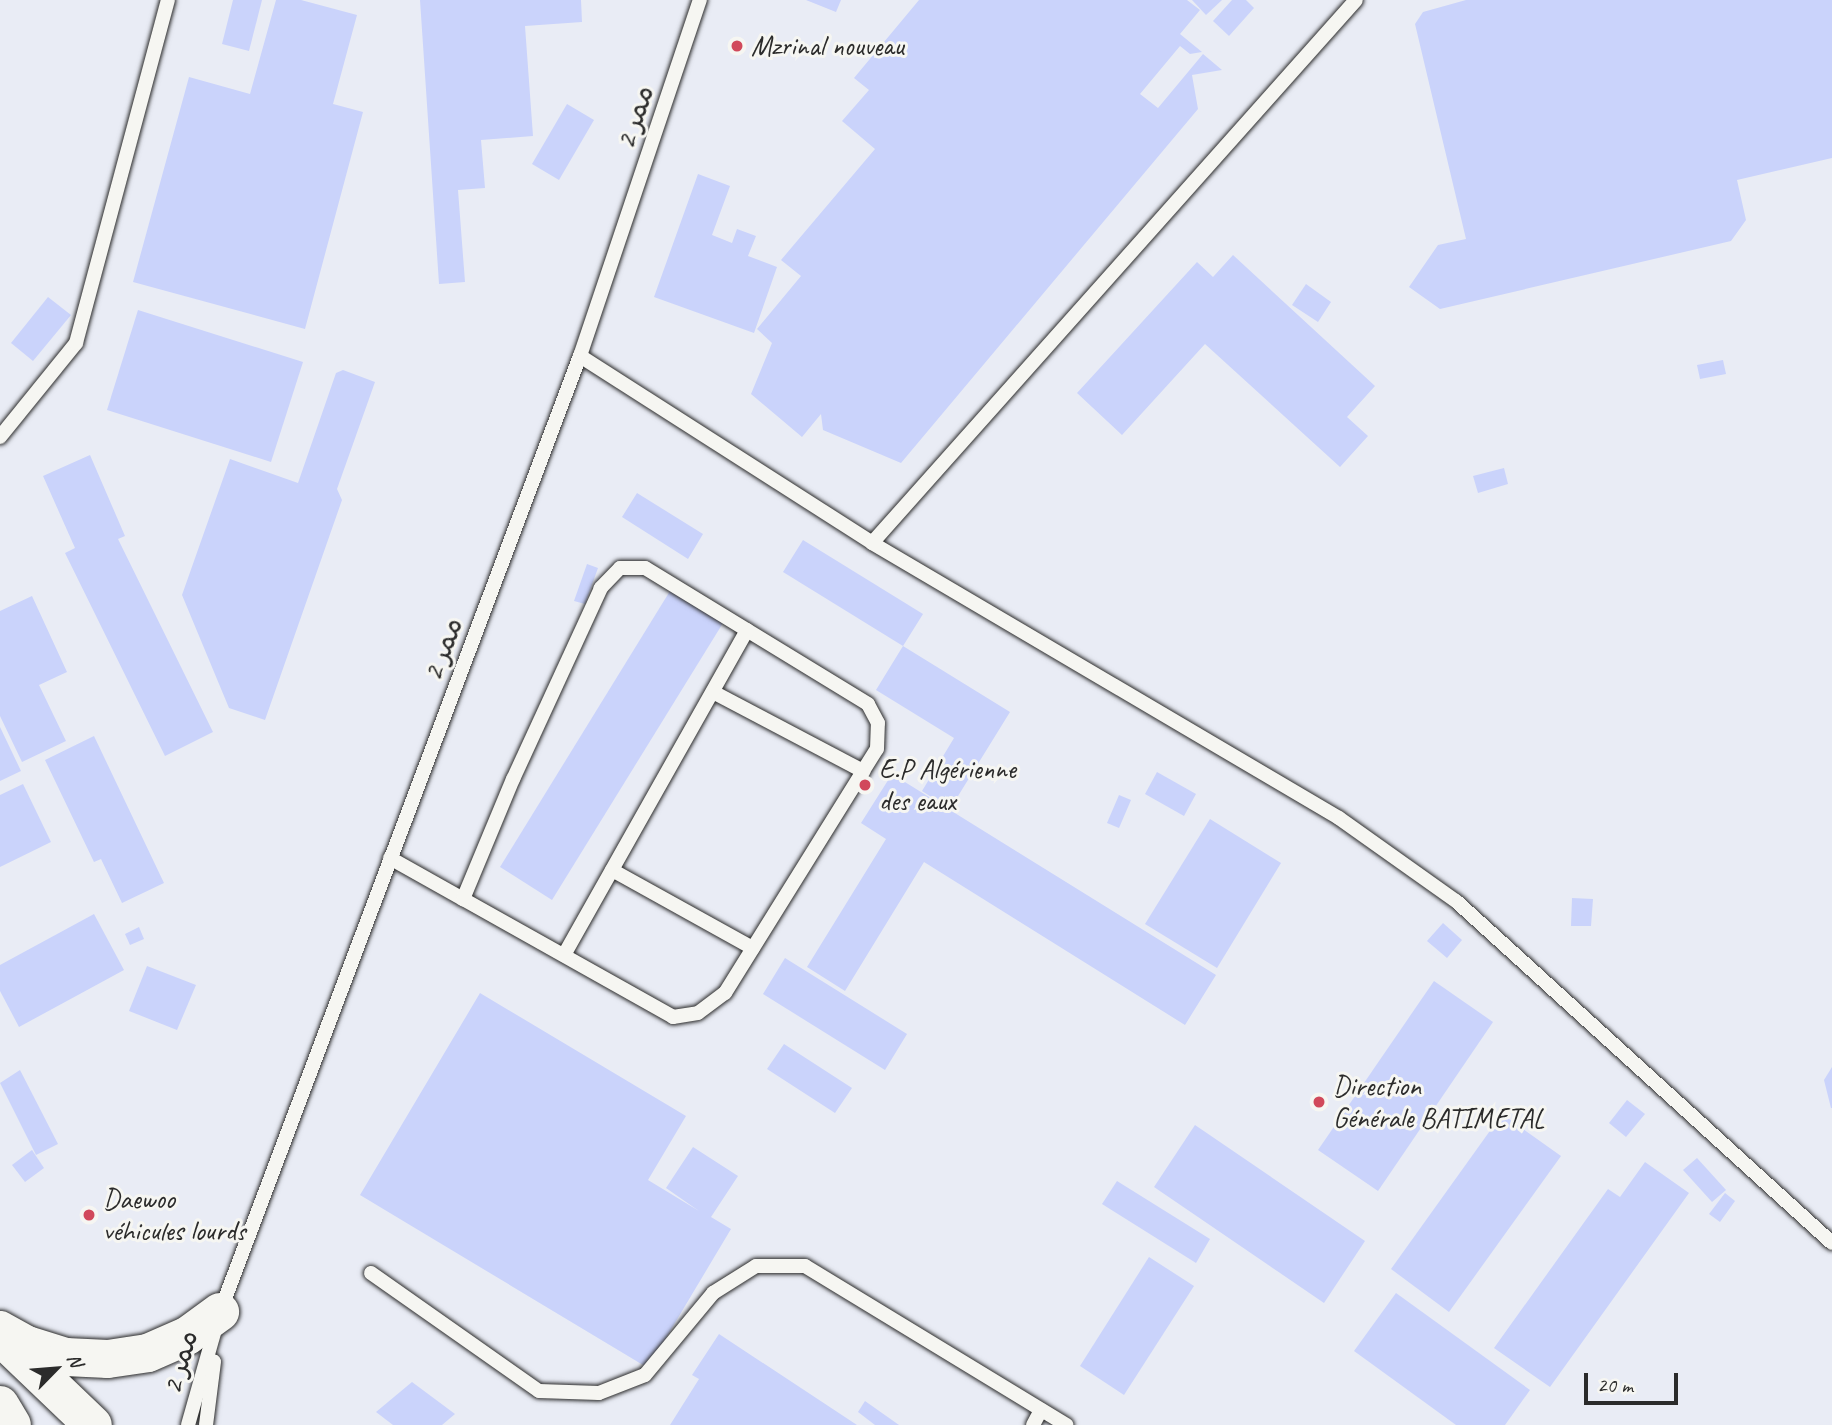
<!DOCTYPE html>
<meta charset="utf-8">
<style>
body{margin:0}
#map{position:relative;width:1832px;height:1425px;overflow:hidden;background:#f6f6f2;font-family:Caveat,"Playpen Sans Arabic",sans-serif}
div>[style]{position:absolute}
.built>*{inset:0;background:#e9ecf5}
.building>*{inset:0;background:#cad3fb}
.roads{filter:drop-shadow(0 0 2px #2b2b2b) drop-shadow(0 0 2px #2b2b2b)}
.lane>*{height:14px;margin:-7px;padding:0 7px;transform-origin:7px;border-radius:7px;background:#f6f6f2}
.secondary>*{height:38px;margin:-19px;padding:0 19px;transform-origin:19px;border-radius:19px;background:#f6f6f2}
.dots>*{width:19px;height:19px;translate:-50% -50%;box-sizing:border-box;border:4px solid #f6f6f2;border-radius:50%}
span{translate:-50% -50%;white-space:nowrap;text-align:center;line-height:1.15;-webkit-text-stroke:6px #f6f6f2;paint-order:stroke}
.poi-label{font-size:28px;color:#2b2b2b}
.left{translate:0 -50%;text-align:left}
.street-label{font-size:28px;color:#2b2b2b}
.north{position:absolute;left:21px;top:1334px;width:70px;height:70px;-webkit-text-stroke:5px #f6f6f2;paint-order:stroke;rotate:65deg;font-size:19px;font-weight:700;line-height:28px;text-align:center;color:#2b2b2b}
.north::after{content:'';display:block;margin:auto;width:24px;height:32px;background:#2b2b2b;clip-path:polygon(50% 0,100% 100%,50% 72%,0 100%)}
.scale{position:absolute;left:1584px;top:1373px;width:94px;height:32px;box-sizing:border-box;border:4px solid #2b2b2b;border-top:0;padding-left:9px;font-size:21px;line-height:24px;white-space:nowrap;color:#2b2b2b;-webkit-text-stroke:5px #f6f6f2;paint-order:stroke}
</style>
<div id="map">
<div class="built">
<i style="clip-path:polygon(0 0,1832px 0,1832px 1425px,0 1425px)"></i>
</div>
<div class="building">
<i style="clip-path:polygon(233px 0,262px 0,249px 51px,222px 44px)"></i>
<i style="clip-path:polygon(276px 0,301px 0,357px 15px,333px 104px,363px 112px,305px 329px,133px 282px,189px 77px,250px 94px)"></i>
<i style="clip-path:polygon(420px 0,581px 0,582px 22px,525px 26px,533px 136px,481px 140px,485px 188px,458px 190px,465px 282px,439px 284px)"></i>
<i style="clip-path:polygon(806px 0,841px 0,836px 12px)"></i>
<i style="clip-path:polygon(919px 0,1187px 0,1200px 10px,1180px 34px,1202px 52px,1190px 54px,1180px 46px,1140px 94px,1158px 108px,1203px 54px,1222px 70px,1192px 75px,1198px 109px,901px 463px,823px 430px,821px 414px,802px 437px,751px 394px,772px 343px,757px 329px,801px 276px,781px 260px,875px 149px,842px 121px,869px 90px,854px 78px)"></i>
<i style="clip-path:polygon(1192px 0,1222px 0,1206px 15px)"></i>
<i style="clip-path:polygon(1232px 0,1246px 0,1254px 8px,1229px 36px,1213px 21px)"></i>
<i style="clip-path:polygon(1466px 0,1832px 0,1832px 158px,1737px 180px,1746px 220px,1731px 241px,1440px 309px,1409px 287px,1438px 245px,1466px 239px,1415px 24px,1423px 12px)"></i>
<i style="clip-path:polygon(567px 104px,594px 120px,559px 180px,532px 164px)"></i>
<i style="clip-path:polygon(698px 174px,730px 186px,712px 235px,732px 243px,737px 229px,756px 236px,748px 256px,777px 267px,754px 333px,654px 297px)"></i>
<i style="clip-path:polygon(1233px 255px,1375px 386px,1347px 417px,1368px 436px,1340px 467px,1205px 344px,1122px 435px,1077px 393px,1197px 262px,1213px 277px)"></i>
<i style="clip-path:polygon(1306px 284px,1331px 302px,1318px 322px,1292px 305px)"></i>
<i style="clip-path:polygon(48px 297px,71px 315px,33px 361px,11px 343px)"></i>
<i style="clip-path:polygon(138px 310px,303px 362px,271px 462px,107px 410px)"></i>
<i style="clip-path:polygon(1723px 360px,1726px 374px,1700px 379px,1697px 365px)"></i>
<i style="clip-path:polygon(343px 370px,375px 382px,337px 489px,342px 500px,265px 720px,229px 708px,182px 595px,230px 459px,298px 483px,336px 373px)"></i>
<i style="clip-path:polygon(90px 455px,125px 536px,118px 539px,213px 732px,165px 756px,65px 553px,75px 548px,43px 476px)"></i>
<i style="clip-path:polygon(1504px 468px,1508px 484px,1478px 493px,1473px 476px)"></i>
<i style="clip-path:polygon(637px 493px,703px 534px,688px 559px,622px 517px)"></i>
<i style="clip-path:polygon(803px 540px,923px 614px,903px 646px,783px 572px)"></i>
<i style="clip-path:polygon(587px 564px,598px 568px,585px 604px,574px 601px)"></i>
<i style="clip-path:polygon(670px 591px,723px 623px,552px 900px,500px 867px)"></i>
<i style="clip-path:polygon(32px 596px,67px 672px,39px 685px,66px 741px,22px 762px,0 716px,0 611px)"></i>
<i style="clip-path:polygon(903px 646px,1010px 712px,950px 809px,922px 791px,954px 738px,876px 690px)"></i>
<i style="clip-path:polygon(0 727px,21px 771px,0 781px)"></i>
<i style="clip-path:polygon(94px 736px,164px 883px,122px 903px,101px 859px,94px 862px,45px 760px)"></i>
<i style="clip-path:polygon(1157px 772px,1196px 794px,1184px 816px,1145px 794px)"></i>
<i style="clip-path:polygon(892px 774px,1216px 975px,1185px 1025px,924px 862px,845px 991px,807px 967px,886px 839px,861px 823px)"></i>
<i style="clip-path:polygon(23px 784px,51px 842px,0 867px,0 795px)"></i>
<i style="clip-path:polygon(1119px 795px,1131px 800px,1119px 828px,1107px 823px)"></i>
<i style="clip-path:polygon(1210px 819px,1281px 863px,1217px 968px,1145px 924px)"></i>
<i style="clip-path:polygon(1572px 898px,1593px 899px,1591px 926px,1571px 926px)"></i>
<i style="clip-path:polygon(94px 914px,124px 970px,19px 1027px,0 991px,0 965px)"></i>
<i style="clip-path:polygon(1443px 923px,1462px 940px,1447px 958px,1427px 941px)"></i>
<i style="clip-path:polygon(139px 927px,144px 939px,130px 945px,125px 934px)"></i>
<i style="clip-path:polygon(785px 958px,907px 1034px,885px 1070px,763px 994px)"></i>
<i style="clip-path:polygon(147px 966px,196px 985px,177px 1030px,129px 1011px)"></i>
<i style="clip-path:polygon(1434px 981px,1493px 1022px,1378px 1191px,1318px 1150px)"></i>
<i style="clip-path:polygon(480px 993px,686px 1116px,648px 1180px,699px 1211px,666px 1188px,693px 1147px,738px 1176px,711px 1217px,731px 1229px,648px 1368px,360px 1195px)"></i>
<i style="clip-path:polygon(784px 1044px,852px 1088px,835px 1113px,767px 1069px)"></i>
<i style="clip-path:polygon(1832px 1067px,1832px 1108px,1831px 1108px,1824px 1080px)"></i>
<i style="clip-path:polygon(20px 1070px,58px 1144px,36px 1155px,0 1083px)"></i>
<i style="clip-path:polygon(1627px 1100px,1645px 1114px,1626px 1137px,1609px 1123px)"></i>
<i style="clip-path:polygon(1502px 1114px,1561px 1156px,1449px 1312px,1391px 1269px)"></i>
<i style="clip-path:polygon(1195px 1125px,1365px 1241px,1324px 1303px,1154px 1187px)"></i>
<i style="clip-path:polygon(32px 1150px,44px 1168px,25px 1182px,12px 1165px)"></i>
<i style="clip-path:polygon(1697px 1158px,1726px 1190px,1712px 1202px,1683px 1170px)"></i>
<i style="clip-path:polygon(1645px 1162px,1689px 1193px,1550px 1387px,1494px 1348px,1608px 1189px,1620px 1197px)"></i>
<i style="clip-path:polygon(1117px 1181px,1210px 1239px,1196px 1263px,1102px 1204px)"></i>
<i style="clip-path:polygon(1725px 1193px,1735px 1201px,1720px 1222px,1709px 1214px)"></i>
<i style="clip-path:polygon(1149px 1257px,1194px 1286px,1124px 1395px,1080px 1366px)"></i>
<i style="clip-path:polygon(1396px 1293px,1530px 1390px,1505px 1425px,1456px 1425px,1354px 1351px)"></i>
<i style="clip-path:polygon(719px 1334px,857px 1425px,670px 1425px,699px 1379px,692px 1375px)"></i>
<i style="clip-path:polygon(412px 1382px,455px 1414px,442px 1425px,393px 1425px,376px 1412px)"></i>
<i style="clip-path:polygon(865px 1401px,899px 1425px,875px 1425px,858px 1412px)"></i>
</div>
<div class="roads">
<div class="lane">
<i style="left:580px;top:356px;width:347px;rotate:32.6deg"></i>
<i style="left:872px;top:543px;width:542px;rotate:30.49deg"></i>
<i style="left:1339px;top:818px;width:143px;rotate:35.4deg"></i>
<i style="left:1456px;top:901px;width:508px;rotate:42.29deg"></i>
<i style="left:0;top:437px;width:121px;rotate:-51deg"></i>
<i style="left:76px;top:343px;width:355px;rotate:-75deg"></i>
<i style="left:872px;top:543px;width:727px;rotate:-48.29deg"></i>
<i style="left:713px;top:692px;width:170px;rotate:27.8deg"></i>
<i style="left:390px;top:858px;width:84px;rotate:29.3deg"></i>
<i style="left:463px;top:899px;width:241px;rotate:29.3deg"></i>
<i style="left:673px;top:1017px;width:25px;rotate:-9deg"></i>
<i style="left:698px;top:1013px;width:34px;rotate:-37deg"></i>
<i style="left:725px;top:993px;width:261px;rotate:-58.1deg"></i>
<i style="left:863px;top:771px;width:26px;rotate:-58deg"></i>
<i style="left:877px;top:749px;width:26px;rotate:-88deg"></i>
<i style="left:878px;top:723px;width:21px;rotate:-118deg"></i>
<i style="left:868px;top:704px;width:261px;rotate:-148.6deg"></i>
<i style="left:645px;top:568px;width:25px;rotate:180deg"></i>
<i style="left:620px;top:568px;width:28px;rotate:134deg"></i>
<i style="left:601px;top:588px;width:210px;rotate:114.7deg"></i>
<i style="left:513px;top:779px;width:130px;rotate:112.6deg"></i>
<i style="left:612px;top:870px;width:161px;rotate:29deg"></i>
<i style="left:564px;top:955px;width:373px;rotate:-60.6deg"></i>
<i style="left:371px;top:1273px;width:205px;rotate:35.1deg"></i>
<i style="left:539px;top:1391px;width:60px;rotate:1.9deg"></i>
<i style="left:599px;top:1393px;width:49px;rotate:-21.4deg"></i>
<i style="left:645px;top:1375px;width:107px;rotate:-50.3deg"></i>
<i style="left:713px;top:1293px;width:51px;rotate:-32.1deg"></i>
<i style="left:756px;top:1266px;width:49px"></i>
<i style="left:805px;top:1266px;width:306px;rotate:31.3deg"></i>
<i style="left:188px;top:1425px;width:117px;rotate:-74.2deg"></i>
<i style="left:220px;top:1312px;width:1022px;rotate:-69.37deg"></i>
<i style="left:580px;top:356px;width:376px;rotate:-71.4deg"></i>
<i style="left:206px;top:1425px;width:64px;rotate:-82.8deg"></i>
<i style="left:1033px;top:1425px;width:17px;rotate:-62deg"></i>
</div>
<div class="secondary">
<i style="left:0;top:1330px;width:31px;rotate:29deg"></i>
<i style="left:27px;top:1345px;width:41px;rotate:17.1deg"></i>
<i style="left:66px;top:1357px;width:42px;rotate:2.7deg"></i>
<i style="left:108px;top:1359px;width:40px;rotate:-8.5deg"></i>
<i style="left:148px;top:1353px;width:43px;rotate:-23.6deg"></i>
<i style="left:187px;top:1336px;width:41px;rotate:-36deg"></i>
<i style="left:6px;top:1342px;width:120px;rotate:43.7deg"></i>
<i style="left:0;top:1405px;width:23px;rotate:59deg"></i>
</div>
</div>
<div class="dots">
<i style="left:737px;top:46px;background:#d1495b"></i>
<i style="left:865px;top:785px;background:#d1495b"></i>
<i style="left:1319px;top:1102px;background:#d1495b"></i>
<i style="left:89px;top:1215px;background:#d1495b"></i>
</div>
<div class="poi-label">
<span class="left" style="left:751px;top:46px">Mzrinal nouveau</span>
<span class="left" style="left:879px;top:785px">E.P Algérienne<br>des eaux</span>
<span class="left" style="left:1333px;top:1102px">Direction<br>Générale BATIMETAL</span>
<span class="left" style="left:103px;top:1215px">Daewoo<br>véhicules lourds</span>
</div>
<div class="street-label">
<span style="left:635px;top:117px;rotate:-71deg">ممر 2</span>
<span style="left:443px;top:649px;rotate:-69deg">ممر 2</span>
<span style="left:180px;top:1362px;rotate:-74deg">ممر 2</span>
</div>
<div class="north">N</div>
<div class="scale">20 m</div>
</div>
